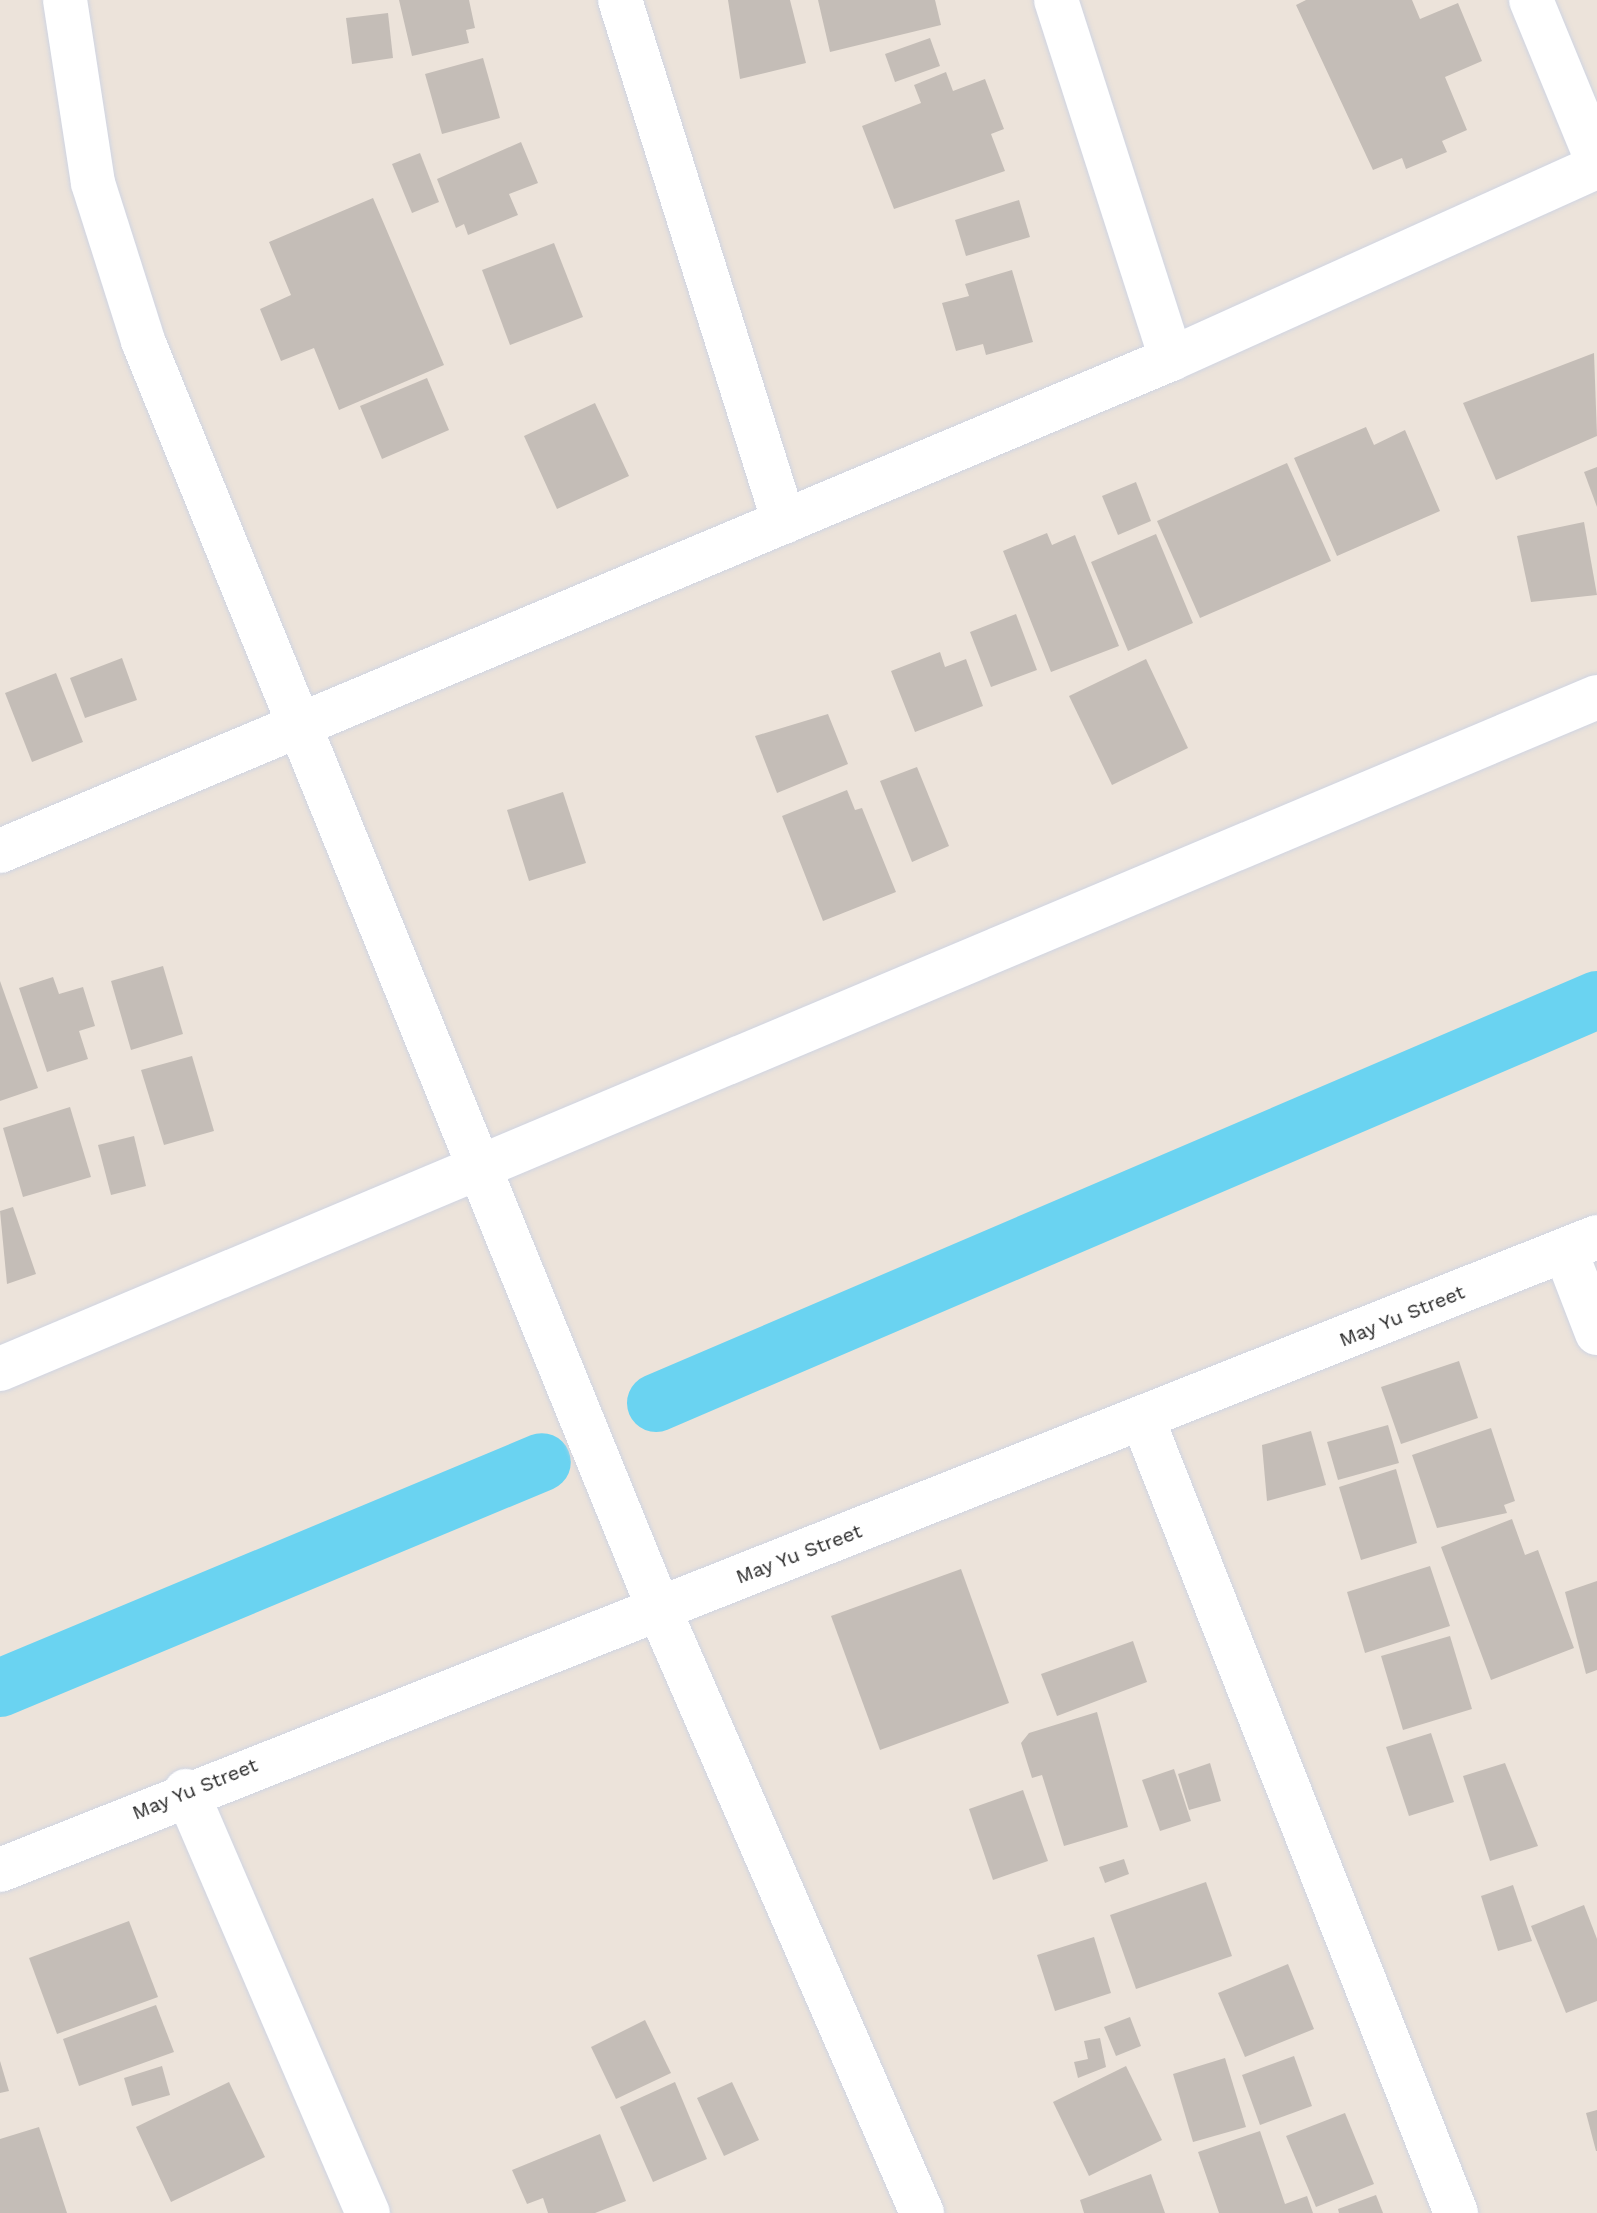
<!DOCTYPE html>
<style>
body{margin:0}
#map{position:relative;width:1597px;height:2213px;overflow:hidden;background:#ece3da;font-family:"Work Sans",sans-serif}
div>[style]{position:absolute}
.canal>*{height:58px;margin:-29px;padding:0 29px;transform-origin:29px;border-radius:29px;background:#6ad3f1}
.building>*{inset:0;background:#c4bdb7}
.roads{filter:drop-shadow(0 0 2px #cfd4e2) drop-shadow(0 0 2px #cfd4e2)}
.minor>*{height:44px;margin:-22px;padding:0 22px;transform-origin:22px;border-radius:22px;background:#fff}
span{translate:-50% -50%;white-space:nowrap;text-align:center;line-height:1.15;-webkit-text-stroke:7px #fff;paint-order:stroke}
.street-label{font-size:20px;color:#292929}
</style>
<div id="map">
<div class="canal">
<i style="left:656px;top:1403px;width:1024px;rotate:-23.18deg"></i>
<i style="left:0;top:1688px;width:587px;rotate:-22.63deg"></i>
</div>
<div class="building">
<i style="clip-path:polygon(399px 0,469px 0,475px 28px,466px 30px,469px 43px,412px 56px)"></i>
<i style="clip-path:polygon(728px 0,790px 0,806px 63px,740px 79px)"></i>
<i style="clip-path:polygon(818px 0,935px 0,941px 25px,830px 52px)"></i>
<i style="clip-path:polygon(1306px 0,1412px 0,1420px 19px,1458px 3px,1482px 61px,1445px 77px,1467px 130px,1442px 141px,1447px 152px,1406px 169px,1402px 158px,1373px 170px,1296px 5px)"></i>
<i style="clip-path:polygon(388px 13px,393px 58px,352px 64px,346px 18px)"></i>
<i style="clip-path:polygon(930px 38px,940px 66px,895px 82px,885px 54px)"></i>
<i style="clip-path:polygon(483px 58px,500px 118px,442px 134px,425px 74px)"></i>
<i style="clip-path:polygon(946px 72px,953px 91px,985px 79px,1004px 129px,991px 134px,1005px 171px,894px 209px,862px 126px,921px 103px,914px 85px)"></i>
<i style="clip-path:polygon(521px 142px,538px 183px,509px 194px,518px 215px,468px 235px,464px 224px,456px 228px,437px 179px)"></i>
<i style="clip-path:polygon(420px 153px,439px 202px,412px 213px,392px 164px)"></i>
<i style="clip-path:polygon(373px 198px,444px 365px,339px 410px,314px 348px,281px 361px,260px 309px,291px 295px,269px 242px)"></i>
<i style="clip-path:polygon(1019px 200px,1030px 237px,966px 256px,955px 220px)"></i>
<i style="clip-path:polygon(554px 243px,583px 317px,510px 345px,482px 270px)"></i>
<i style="clip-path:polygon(1012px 270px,1033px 342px,986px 355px,983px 344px,956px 351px,942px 303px,969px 296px,965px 284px)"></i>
<i style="clip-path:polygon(1594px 353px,1597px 436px,1496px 480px,1463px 403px)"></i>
<i style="clip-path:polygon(427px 378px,449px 430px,382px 459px,360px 406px)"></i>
<i style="clip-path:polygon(595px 403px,629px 476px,557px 509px,524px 436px)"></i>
<i style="clip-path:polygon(1366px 427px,1374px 445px,1405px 430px,1440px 511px,1337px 556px,1294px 458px)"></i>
<i style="clip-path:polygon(1287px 463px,1331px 561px,1200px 618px,1157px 521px)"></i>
<i style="clip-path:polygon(1597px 467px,1597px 507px,1584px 472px)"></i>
<i style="clip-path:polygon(1136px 482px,1151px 521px,1118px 535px,1102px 496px)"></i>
<i style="clip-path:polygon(1584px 522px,1597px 595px,1531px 602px,1517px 536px)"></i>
<i style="clip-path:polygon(1047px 533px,1052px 545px,1075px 535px,1119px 646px,1051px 672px,1003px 551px)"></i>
<i style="clip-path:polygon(1156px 534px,1193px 623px,1128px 651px,1091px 562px)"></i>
<i style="clip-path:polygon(1016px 614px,1037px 670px,991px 687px,970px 632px)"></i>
<i style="clip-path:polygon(940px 652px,945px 667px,966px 659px,983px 706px,915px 732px,891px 671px)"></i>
<i style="clip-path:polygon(122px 658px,137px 700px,85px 718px,70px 678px)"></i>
<i style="clip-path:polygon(1146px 659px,1188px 748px,1112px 785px,1069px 696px)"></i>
<i style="clip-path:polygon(56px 673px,83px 742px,32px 762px,5px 693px)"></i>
<i style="clip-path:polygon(828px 714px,848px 764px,777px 793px,755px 736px)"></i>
<i style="clip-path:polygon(917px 767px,949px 846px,912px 862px,880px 781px)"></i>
<i style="clip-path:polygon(847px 790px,855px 810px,862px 808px,896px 892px,823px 921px,782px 816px)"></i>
<i style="clip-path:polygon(563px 792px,586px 863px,529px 881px,507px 810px)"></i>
<i style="clip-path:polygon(163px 966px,183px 1034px,131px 1050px,111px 981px)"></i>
<i style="clip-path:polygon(53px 977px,59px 994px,83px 987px,95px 1026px,79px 1031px,88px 1059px,47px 1072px,19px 988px)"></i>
<i style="clip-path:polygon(0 981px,38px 1088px,0 1101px)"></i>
<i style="clip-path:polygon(192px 1056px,214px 1131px,164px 1145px,141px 1070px)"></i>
<i style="clip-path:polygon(70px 1107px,91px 1177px,23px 1197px,3px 1128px)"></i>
<i style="clip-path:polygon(134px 1136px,146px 1186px,111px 1195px,98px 1145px)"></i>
<i style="clip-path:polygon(13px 1207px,36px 1274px,7px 1284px,0 1211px)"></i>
<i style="clip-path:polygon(1459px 1361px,1478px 1418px,1401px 1444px,1381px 1387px)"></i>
<i style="clip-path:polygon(1388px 1425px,1399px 1463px,1338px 1480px,1327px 1442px)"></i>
<i style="clip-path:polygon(1491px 1428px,1515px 1501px,1504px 1505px,1507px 1513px,1437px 1528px,1412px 1455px)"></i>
<i style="clip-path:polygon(1311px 1431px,1326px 1485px,1267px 1501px,1262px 1445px)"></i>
<i style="clip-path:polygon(1396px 1469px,1417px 1543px,1361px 1560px,1339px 1487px)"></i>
<i style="clip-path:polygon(1512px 1519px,1525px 1555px,1538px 1550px,1574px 1648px,1491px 1680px,1441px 1547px)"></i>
<i style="clip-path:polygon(1430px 1566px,1450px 1626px,1365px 1653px,1347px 1592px)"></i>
<i style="clip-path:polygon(961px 1569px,1009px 1703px,880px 1750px,831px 1616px)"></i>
<i style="clip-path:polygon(1597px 1581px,1597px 1670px,1586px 1674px,1565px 1592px)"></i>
<i style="clip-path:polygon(1450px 1636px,1472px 1709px,1403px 1730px,1381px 1656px)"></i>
<i style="clip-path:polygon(1133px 1641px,1147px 1682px,1057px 1716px,1041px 1674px)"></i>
<i style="clip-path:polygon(1097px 1712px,1128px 1827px,1064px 1846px,1042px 1775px,1032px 1778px,1021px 1743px,1029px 1733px)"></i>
<i style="clip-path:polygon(1431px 1733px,1454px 1802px,1409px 1816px,1386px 1747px)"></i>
<i style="clip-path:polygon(1210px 1763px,1221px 1801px,1189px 1810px,1178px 1774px)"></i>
<i style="clip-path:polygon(1505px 1763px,1538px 1846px,1490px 1861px,1463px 1776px)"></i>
<i style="clip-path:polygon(1174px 1769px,1191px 1821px,1160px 1831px,1142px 1780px)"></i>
<i style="clip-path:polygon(1023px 1790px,1048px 1861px,993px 1880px,969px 1809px)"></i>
<i style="clip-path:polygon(1124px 1859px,1129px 1874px,1105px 1883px,1099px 1867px)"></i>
<i style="clip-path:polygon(1206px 1882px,1232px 1956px,1136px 1989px,1110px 1915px)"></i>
<i style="clip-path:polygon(1513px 1885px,1532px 1941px,1498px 1951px,1481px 1896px)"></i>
<i style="clip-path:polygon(1584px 1905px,1597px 1939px,1597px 2001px,1566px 2013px,1531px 1926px)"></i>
<i style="clip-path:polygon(129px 1921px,158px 1997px,57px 2034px,29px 1958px)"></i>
<i style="clip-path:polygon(1094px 1937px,1111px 1993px,1055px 2011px,1037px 1955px)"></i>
<i style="clip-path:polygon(1288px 1964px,1314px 2029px,1245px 2057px,1218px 1993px)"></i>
<i style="clip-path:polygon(156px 2005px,174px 2052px,79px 2086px,63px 2039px)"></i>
<i style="clip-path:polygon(1130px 2017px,1141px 2046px,1116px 2056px,1104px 2027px)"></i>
<i style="clip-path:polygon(645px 2020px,671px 2073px,616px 2099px,591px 2047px)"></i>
<i style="clip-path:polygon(1100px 2038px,1106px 2067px,1078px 2078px,1074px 2062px,1088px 2059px,1084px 2041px)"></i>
<i style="clip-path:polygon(1294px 2056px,1312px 2106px,1260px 2125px,1242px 2075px)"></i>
<i style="clip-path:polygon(1225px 2058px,1246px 2127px,1193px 2142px,1173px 2074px)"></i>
<i style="clip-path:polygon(0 2061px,9px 2091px,0 2093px)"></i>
<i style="clip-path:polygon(162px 2066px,170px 2095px,132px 2106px,124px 2078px)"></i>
<i style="clip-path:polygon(1126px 2066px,1162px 2140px,1089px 2176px,1053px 2102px)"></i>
<i style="clip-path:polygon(229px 2082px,265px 2157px,171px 2202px,136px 2127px)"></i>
<i style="clip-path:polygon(675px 2082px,707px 2159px,653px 2182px,620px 2107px)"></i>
<i style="clip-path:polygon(732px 2082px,759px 2140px,724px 2156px,697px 2098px)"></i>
<i style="clip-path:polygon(1597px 2110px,1597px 2151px,1596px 2151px,1586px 2113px)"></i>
<i style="clip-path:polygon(1345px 2113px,1374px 2184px,1316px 2207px,1286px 2136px)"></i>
<i style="clip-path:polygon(39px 2127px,67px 2213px,0 2213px,0 2139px)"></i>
<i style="clip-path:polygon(1260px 2131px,1285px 2204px,1307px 2196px,1313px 2213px,1219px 2213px,1198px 2152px)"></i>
<i style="clip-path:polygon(600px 2134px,626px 2201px,595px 2213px,548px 2213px,543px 2198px,527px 2204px,512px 2170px)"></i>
<i style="clip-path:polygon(1151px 2174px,1165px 2213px,1084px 2213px,1080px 2200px)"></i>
<i style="clip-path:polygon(1376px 2195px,1383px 2213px,1339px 2213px,1338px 2209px)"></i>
</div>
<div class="roads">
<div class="minor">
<i style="left:65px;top:0;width:185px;rotate:81.3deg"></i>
<i style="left:93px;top:183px;width:166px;rotate:72.4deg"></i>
<i style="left:143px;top:341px;width:1369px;rotate:67.86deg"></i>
<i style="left:659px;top:1609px;width:659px;rotate:66.47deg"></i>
<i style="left:620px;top:0;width:547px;rotate:72.56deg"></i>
<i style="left:1056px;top:0;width:377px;rotate:72.2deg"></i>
<i style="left:1531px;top:0;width:173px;rotate:67.6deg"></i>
<i style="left:0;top:851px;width:1270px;rotate:-22.79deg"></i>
<i style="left:1171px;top:359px;width:467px;rotate:-24.3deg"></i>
<i style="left:1565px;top:1250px;width:89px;rotate:68.9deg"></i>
<i style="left:0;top:1369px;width:1733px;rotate:-22.82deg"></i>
<i style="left:1143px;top:1420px;width:853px;rotate:68.46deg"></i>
<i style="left:186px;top:1791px;width:460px;rotate:66.7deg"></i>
<i style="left:0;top:1870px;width:1718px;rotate:-21.62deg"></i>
</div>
</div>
<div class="street-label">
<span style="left:1402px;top:1316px;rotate:-22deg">May Yu Street</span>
<span style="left:799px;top:1554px;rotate:-21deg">May Yu Street</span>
<span style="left:195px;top:1789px;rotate:-22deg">May Yu Street</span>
</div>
</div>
